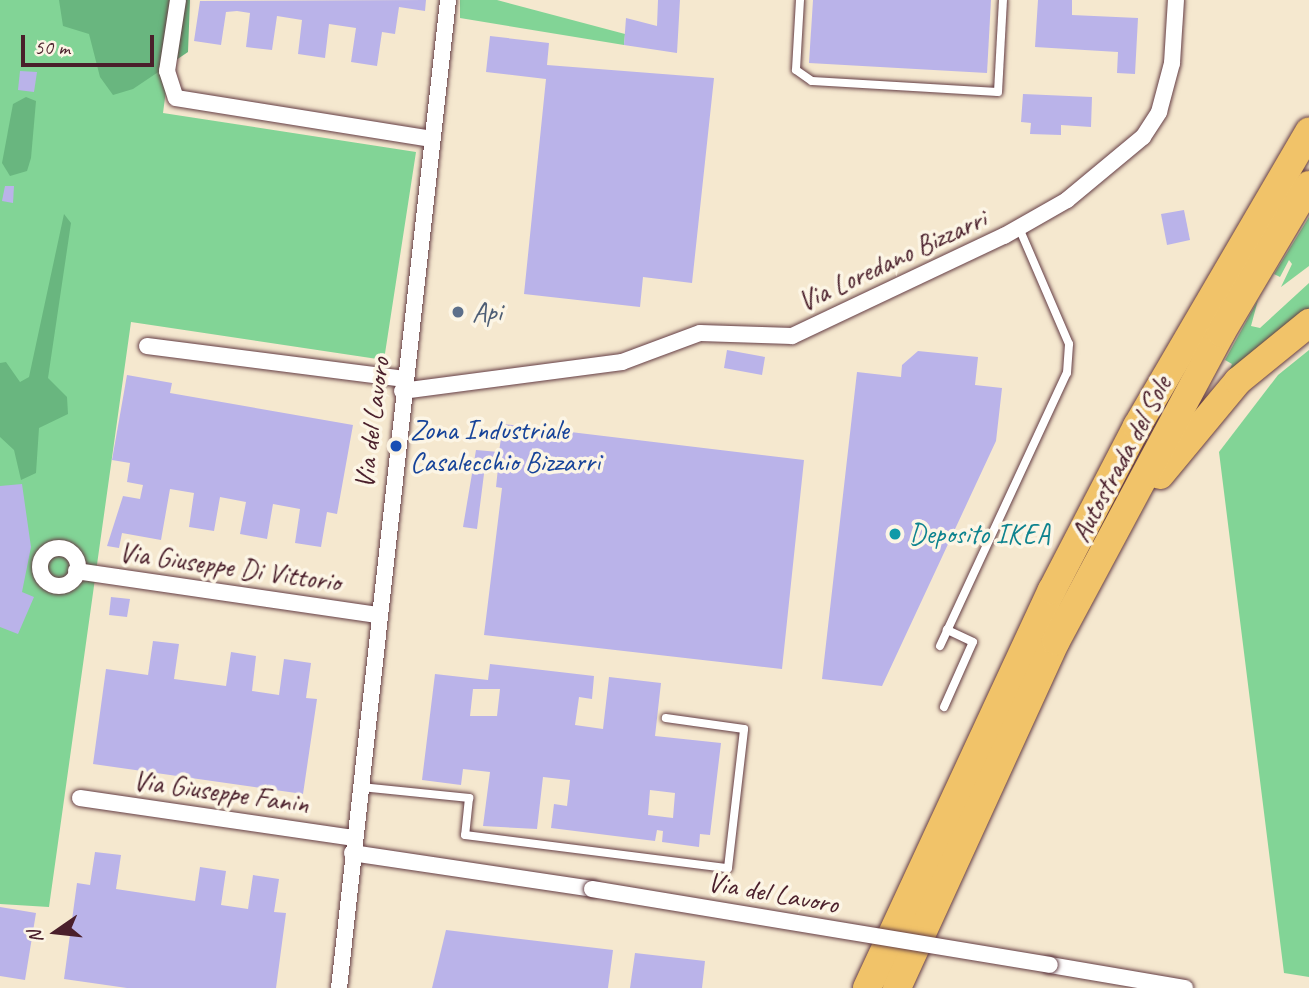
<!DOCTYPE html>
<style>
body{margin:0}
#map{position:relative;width:1309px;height:988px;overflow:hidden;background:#f5e8cf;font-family:Caveat,sans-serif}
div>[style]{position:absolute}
.green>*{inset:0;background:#82d496}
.forest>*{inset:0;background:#69b67f}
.building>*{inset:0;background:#bab3e9}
.roads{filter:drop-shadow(0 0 2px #643d44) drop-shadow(0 0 2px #643d44)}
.service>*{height:8px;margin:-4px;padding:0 4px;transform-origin:4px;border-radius:4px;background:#fff}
.minor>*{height:16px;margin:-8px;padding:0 8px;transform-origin:8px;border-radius:8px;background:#fff}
.minor>.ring{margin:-8px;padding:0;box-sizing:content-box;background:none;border:16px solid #fff;border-radius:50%}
.motorway>*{height:28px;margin:-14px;padding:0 14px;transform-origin:14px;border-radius:14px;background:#f1c369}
.bridges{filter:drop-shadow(0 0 2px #643d44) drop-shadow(0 0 2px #643d44)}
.minor-bridge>*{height:16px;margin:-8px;padding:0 8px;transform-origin:8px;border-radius:8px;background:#fff}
.dots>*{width:19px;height:19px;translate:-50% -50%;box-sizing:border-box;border:4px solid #fcf5e5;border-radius:50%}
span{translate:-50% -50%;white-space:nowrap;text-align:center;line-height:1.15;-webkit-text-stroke:7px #fcf5e5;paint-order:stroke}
.street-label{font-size:28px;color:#4a1f2b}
.service-label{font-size:28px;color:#4e5e75}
.left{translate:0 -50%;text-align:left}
.transit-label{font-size:28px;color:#164399}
.culture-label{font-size:28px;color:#0d838f}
.north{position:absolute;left:21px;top:897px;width:70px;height:70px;-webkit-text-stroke:5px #fcf5e5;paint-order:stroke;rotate:256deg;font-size:19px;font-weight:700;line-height:28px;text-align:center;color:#4a1f2b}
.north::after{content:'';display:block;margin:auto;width:24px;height:32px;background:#4a1f2b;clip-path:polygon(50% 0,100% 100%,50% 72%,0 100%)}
.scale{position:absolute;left:21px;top:35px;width:133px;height:32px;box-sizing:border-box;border:4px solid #4a1f2b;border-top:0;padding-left:9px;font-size:21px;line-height:24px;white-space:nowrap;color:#4a1f2b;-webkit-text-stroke:5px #fcf5e5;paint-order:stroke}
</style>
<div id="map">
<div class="green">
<i style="clip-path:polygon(0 0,178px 0,163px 113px,416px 152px,384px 360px,131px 322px,49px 907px,0 904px)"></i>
<i style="clip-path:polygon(460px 0,497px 0,625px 34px,624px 45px,460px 18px)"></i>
<i style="clip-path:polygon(1309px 217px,1309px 266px,1281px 287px,1292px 264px,1289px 260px,1280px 277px,1274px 274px)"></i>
<i style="clip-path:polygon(1309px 283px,1309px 311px,1226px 379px,1232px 364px,1225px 360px,1258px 300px,1251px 326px,1260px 328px)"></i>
<i style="clip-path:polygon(1309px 350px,1309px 977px,1284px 973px,1219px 452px,1278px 375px)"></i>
</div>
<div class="forest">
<i style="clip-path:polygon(59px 0,190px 0,188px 52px,133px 89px,113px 95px,100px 77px,89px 34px,63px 26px)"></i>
<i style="clip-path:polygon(26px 97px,36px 101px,31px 158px,27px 171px,10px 176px,2px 163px,13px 104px)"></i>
<i style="clip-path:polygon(64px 214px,71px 223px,48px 378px,67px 397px,68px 414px,39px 428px,36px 473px,21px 480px,14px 450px,0 437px,0 363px,6px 362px,20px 382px,29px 377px)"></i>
</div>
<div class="building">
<i style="clip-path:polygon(426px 0,425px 11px,399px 7px,395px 34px,382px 32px,377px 66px,351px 62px,356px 28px,329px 24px,325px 58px,298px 54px,302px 20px,277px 16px,272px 50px,246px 47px,250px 13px,237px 11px,226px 12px,221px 45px,194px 41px,200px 1px)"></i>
<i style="clip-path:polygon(658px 0,680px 0,677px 53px,624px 45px,626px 18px,657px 26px)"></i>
<i style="clip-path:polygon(813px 0,991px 0,987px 73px,809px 63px)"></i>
<i style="clip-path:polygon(1038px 0,1072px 0,1072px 15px,1138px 18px,1135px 74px,1117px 73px,1118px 52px,1035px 47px)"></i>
<i style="clip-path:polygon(490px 36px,549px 43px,547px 65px,714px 78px,692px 283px,643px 277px,640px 307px,524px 294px,546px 79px,486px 72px)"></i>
<i style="clip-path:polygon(20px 71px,37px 72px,34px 92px,18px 90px)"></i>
<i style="clip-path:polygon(1023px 94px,1092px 97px,1091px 127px,1061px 125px,1061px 135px,1030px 134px,1031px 123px,1021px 122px)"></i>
<i style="clip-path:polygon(5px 186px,14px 186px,13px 203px,2px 201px)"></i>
<i style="clip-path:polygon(1184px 210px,1190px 240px,1167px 245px,1161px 214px)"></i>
<i style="clip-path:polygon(727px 350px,765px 357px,762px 375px,724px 368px)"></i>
<i style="clip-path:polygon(918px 351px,978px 357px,975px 385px,1002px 388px,996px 441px,882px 686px,822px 679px,857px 372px,901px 377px,902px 365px)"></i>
<i style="clip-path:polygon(127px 375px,172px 383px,170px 393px,353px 425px,337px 514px,327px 512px,321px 547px,295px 543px,300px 509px,273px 504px,267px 539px,240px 534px,246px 502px,220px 497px,214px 531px,189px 527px,194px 493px,170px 489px,161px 540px,122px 533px,119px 548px,107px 546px,123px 496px,140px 499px,143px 485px,127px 482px,130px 463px,112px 460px)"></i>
<i style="clip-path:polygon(503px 424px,804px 460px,782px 669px,484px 635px,502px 488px,496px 487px,498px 468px,485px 466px,477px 529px,463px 527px,476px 450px,499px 452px)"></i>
<i style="clip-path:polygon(22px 484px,31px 547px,22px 592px,34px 597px,18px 634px,0 627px,0 486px)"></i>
<i style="clip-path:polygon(111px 597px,130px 599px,127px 617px,109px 615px)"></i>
<i style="clip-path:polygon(153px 641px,179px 644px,174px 679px,226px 686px,231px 652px,256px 656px,252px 691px,279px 695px,284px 659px,311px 663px,306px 698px,317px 699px,303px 794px,93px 764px,106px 669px,148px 675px)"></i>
<i style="clip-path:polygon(evenodd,490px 664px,594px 676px,592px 699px,579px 697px,575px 725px,603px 729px,609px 677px,661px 683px,655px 736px,721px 743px,710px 835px,700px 834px,699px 847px,662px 842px,663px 831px,657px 830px,655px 841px,551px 828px,554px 804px,567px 806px,570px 780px,543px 777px,537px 829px,483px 826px,490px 772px,463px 769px,461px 785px,422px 780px,435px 674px,488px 680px,490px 664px,473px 689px,500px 689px,497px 716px,470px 716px,473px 689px,490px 664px,650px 790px,675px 793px,673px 818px,648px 815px,650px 790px)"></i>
<i style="clip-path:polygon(95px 852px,121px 855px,116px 889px,195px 901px,200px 867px,226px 871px,221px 905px,248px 909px,253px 875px,279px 879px,274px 912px,286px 913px,276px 988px,127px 988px,64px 979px,77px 883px,90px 885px)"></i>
<i style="clip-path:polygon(0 907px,36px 913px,25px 980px,0 976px)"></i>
<i style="clip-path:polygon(446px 930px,613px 950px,608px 988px,432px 988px)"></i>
<i style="clip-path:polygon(635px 953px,705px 961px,702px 988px,630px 988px)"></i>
</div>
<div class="roads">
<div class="service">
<i style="left:800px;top:0;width:70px;rotate:93.3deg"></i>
<i style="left:796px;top:70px;width:19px;rotate:35deg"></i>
<i style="left:812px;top:81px;width:186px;rotate:3.4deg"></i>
<i style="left:998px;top:92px;width:92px;rotate:-86.9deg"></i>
<i style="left:940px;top:646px;width:301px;rotate:-65.1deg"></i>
<i style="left:1067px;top:373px;width:29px;rotate:-86deg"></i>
<i style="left:1069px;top:344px;width:126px;rotate:-113.3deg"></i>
<i style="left:944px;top:707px;width:71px;rotate:-66deg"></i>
<i style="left:973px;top:642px;width:29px;rotate:-155deg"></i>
<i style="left:361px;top:787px;width:109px;rotate:5.8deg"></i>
<i style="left:469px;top:798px;width:37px;rotate:96deg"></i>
<i style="left:465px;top:835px;width:265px;rotate:7.2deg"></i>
<i style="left:728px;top:868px;width:140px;rotate:-83.4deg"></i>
<i style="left:744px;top:729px;width:79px;rotate:-172deg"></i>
</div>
<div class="minor">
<i style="left:178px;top:0;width:72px;rotate:98.8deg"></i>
<i style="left:167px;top:71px;width:28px;rotate:72deg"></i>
<i style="left:176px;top:98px;width:259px;rotate:9.1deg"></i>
<i style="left:147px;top:346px;width:258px;rotate:7.3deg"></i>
<i style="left:402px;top:391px;width:222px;rotate:-7.5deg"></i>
<i style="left:622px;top:362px;width:83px;rotate:-20.4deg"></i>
<i style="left:700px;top:333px;width:92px;rotate:1.9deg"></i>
<i style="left:792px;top:336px;width:234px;rotate:-25.3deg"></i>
<i style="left:1004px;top:236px;width:73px;rotate:-29.7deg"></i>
<i style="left:1067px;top:200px;width:99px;rotate:-39.7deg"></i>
<i style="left:1143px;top:137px;width:30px;rotate:-57deg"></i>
<i style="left:1159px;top:112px;width:51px;rotate:-75.1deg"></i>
<i style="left:1172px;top:63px;width:63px;rotate:-86.4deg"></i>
<i class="ring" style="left:40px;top:548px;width:22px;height:22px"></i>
<i style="left:76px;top:571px;width:303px;rotate:8.3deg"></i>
<i style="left:80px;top:798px;width:276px;rotate:8.3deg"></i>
<i style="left:352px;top:853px;width:243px;rotate:8.5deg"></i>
<i style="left:1050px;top:965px;width:137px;rotate:9.7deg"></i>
<i style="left:339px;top:988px;width:994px;rotate:-83.7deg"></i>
</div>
<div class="motorway">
<i style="left:1160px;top:475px;width:122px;rotate:-50.3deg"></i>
<i style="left:1238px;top:381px;width:92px;rotate:-39.2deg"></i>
<i style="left:867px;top:988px;width:439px;rotate:-65.1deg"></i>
<i style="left:1052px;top:590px;width:185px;rotate:-62.6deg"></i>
<i style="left:1137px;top:426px;width:341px;rotate:-59.7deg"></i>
<i style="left:897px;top:988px;width:382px;rotate:-65.4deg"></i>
<i style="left:1056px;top:641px;width:349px;rotate:-61.8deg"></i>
<i style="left:1221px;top:333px;width:172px;rotate:-59.3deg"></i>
</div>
</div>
<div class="bridges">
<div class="minor-bridge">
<i style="left:592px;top:889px;width:464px;rotate:9.4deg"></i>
</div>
</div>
<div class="dots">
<i style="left:458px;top:312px;background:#5c6f8a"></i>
<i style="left:396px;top:446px;background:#1a4fb4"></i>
<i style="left:895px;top:534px;background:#0f9aa8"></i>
</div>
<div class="street-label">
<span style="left:892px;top:260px;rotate:-25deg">Via Loredano Bizzarri</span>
<span style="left:372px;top:423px;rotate:-83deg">Via del Lavoro</span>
<span style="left:1121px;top:459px;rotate:-62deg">Autostrada del Sole</span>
<span style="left:230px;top:567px;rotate:8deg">Via Giuseppe Di Vittorio</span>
<span style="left:221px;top:792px;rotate:8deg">Via Giuseppe Fanin</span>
<span style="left:773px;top:893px;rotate:10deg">Via del Lavoro</span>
</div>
<div class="service-label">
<span class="left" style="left:472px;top:312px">Api</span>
</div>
<div class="transit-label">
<span class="left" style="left:410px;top:446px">Zona Industriale<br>Casalecchio Bizzarri</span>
</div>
<div class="culture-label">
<span class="left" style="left:909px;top:534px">Deposito IKEA</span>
</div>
<div class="north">N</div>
<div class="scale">50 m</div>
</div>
